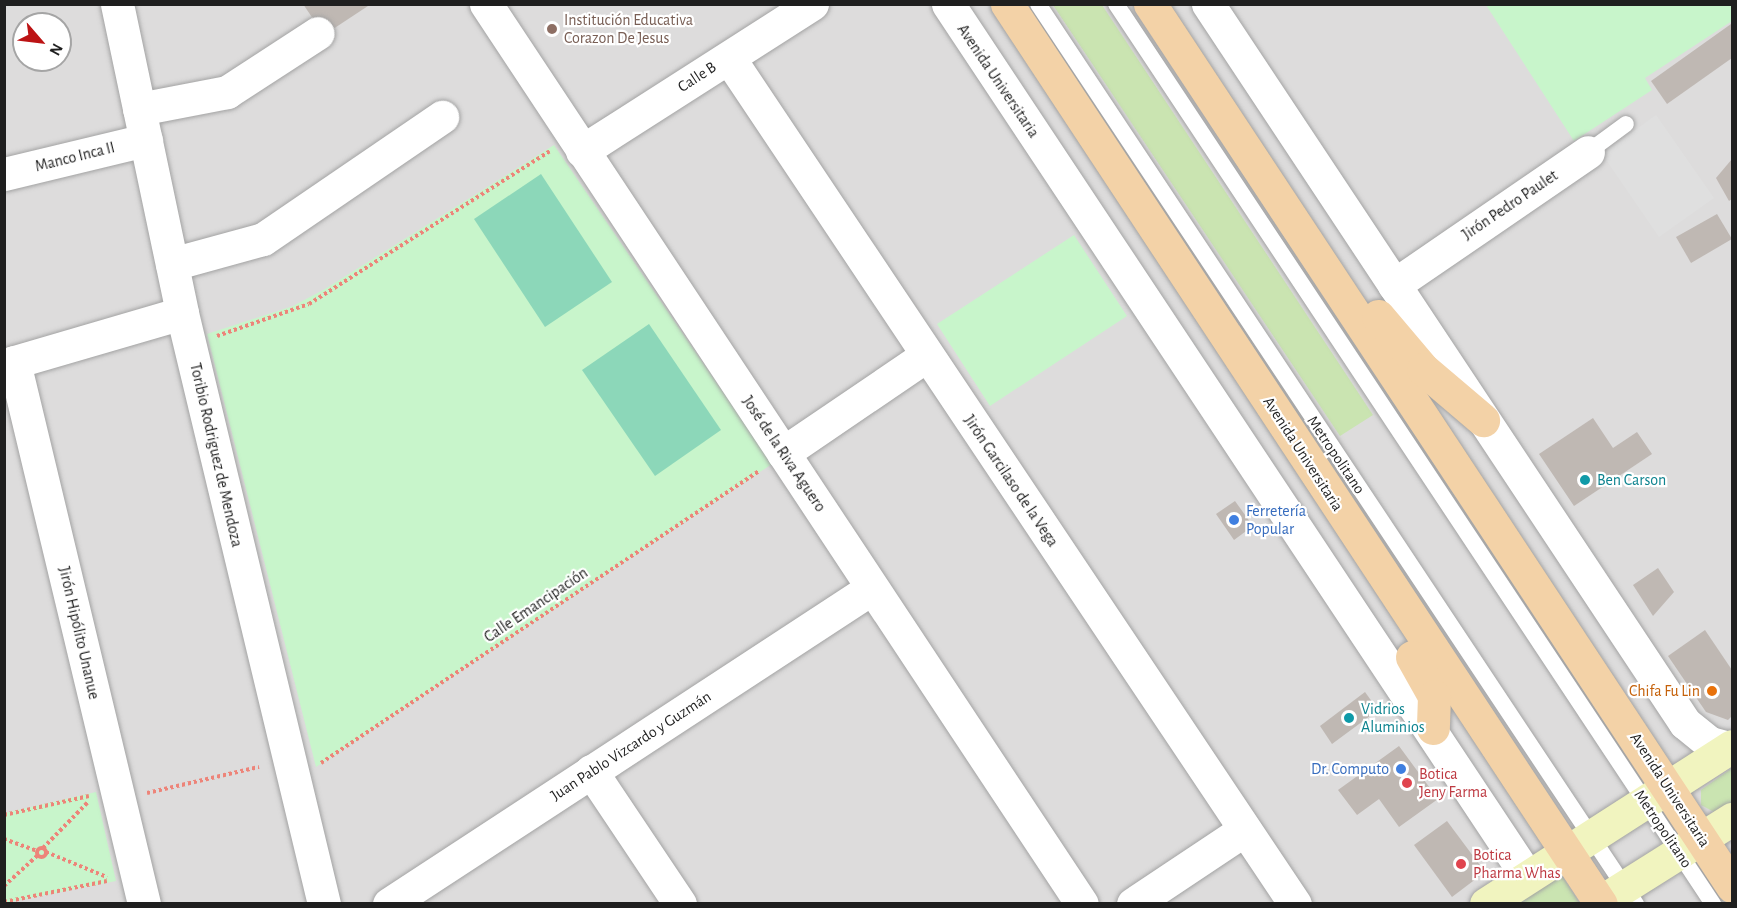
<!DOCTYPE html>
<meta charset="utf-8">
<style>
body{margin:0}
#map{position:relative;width:1737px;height:908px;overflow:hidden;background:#efece6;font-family:"Alegreya Sans",sans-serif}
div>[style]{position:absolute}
.residential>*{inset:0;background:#dddcdc}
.grass>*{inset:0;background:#cae4b1}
.park>*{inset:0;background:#c8f5cb}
.pitch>*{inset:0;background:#8cd7b9}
.parking>*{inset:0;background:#dfdfdf}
.building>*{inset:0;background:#bfb8b3}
.path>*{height:4px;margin-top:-2px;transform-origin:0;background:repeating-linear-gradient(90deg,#ed8479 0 3px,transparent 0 6px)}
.path>.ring{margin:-2px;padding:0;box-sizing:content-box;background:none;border:4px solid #ed8479;border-radius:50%}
.roads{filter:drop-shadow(0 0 2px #a3a3a3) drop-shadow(0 0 2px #a3a3a3)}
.service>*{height:16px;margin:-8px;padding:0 8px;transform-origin:8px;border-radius:8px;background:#fff}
.minor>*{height:33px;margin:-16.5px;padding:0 16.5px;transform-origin:16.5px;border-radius:16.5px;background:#fff}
.tertiary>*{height:33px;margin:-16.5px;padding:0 16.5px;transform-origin:16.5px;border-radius:16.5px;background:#fff}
.secondary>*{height:33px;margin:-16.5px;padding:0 16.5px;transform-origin:16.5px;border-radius:16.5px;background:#f1f4bf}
.primary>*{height:33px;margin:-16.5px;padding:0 16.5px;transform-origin:16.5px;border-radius:16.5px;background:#f3d2a7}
.dots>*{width:16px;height:16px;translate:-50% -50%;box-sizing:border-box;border:3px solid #fff;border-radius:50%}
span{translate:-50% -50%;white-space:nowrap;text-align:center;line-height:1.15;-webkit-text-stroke:4.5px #fff;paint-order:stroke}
.education-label{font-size:16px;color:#785e54}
.left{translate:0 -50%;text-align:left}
.street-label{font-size:16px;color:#1f1f1f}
.culture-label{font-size:16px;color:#0d838f}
.shop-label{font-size:16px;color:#366cbe}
.right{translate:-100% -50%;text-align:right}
.food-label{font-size:16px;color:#c56008}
.health-label{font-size:16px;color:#be3a42}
.frame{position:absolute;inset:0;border:6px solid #1f1f1f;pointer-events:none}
.north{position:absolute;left:12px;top:12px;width:60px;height:60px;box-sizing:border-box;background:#fff;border:2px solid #a5a5a5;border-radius:50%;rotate:118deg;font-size:16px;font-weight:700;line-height:24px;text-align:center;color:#1f1f1f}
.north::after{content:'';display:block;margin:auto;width:21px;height:27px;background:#bc1314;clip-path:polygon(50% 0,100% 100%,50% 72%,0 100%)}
</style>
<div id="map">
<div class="residential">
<i style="clip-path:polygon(evenodd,5px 5px,1732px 5px,1732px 903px,5px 903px,5px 5px,24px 24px,60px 24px,60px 60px,24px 60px,24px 24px)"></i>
</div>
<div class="grass">
<i style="clip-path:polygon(1053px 5px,1102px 5px,1373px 415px,1340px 436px)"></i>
<i style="clip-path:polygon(1732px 768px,1732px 803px,1716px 813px,1701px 805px,1701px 790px)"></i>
<i style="clip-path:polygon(1560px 873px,1579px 902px,1514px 904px)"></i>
</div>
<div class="park">
<i style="clip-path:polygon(1486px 5px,1732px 5px,1732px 21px,1645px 78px,1652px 90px,1574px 141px)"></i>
<i style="clip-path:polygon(554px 145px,772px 464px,316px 767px,207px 334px,293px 306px,325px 289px)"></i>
<i style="clip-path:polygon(1074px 235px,1127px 316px,990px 406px,937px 324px)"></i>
<i style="clip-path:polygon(96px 792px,116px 881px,5px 903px,5px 813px)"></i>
</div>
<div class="pitch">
<i style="clip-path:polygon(541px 174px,612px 282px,545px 327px,474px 219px)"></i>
<i style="clip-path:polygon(649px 324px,721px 430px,655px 476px,582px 370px)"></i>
</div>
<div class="parking">
<i style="clip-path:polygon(1656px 115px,1714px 198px,1659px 237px,1602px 154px)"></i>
</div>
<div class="building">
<i style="clip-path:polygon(303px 4px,371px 4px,324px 35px)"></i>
<i style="clip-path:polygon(1731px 24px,1732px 58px,1667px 104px,1651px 81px)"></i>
<i style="clip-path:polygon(1732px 159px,1732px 199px,1729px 201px,1716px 178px)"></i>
<i style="clip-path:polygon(1717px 214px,1732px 239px,1691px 263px,1676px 237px)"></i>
<i style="clip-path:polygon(1593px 418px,1613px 448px,1637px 432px,1652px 454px,1574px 506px,1539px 454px)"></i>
<i style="clip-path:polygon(1235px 501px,1253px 526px,1234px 540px,1216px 514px)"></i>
<i style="clip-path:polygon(1658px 568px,1674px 592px,1653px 616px,1633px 585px)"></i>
<i style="clip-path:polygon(1705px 630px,1732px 670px,1732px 716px,1728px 720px,1706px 712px,1668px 656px)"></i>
<i style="clip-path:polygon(1365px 692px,1378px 710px,1332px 744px,1320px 726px)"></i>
<i style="clip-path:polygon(1399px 746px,1438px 799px,1399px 827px,1379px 799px,1357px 815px,1338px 790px)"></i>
<i style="clip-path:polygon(1447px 821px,1485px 872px,1452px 897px,1414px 845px)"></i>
</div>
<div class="path">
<i style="left:217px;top:336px;width:97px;rotate:-19.2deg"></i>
<i style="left:309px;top:304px;width:285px;rotate:-32.4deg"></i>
<i style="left:321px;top:763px;width:526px;rotate:-33.69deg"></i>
<i style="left:147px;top:793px;width:115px;rotate:-13.1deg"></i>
<i style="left:4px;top:815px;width:87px;rotate:-12.6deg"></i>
<i style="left:4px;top:839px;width:35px;rotate:20deg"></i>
<i class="ring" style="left:36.5px;top:847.5px;width:5px;height:5px"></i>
<i style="left:43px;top:848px;width:64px;rotate:-45.6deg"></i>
<i style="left:46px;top:852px;width:66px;rotate:22.3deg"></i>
<i style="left:4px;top:886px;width:46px;rotate:-42.4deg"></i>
<i style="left:4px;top:902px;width:105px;rotate:-11.5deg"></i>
</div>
<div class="roads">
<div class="service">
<i style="left:1038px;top:4px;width:1081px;rotate:56.4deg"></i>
<i style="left:1116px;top:4px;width:1080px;rotate:56.44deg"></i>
<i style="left:1588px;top:152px;width:47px;rotate:-36.4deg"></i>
</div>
<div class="minor">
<i style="left:117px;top:4px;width:316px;rotate:78.1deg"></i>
<i style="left:182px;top:313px;width:608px;rotate:76.49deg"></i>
<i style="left:486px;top:4px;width:1079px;rotate:56.49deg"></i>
<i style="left:729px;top:58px;width:1018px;rotate:56.22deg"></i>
<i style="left:139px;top:109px;width:90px;rotate:-10.9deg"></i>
<i style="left:227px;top:92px;width:108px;rotate:-33deg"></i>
<i style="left:582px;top:151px;width:273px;rotate:-32.6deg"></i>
<i style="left:4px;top:174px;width:146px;rotate:-13.5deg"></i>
<i style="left:172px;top:264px;width:94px;rotate:-15.4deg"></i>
<i style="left:263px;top:239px;width:217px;rotate:-34.3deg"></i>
<i style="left:1394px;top:285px;width:235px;rotate:-34.4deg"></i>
<i style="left:14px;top:362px;width:557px;rotate:76.51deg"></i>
<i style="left:4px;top:365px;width:185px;rotate:-16.3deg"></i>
<i style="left:783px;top:453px;width:174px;rotate:-34.2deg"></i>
<i style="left:591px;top:771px;width:160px;rotate:56.2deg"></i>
<i style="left:389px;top:904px;width:577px;rotate:-33.19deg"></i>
<i style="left:1133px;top:904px;width:133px;rotate:-33.7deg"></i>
</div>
<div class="tertiary">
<i style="left:948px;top:4px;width:1047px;rotate:56.42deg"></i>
<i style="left:1208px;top:4px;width:863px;rotate:56.44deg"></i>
<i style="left:1685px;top:723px;width:32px;rotate:39deg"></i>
<i style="left:1710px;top:743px;width:20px;rotate:15deg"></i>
</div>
<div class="secondary">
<i style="left:1486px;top:904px;width:292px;rotate:-32.7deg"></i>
<i style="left:1597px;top:904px;width:160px;rotate:-32.2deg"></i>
</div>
<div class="primary">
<i style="left:1007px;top:4px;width:1078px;rotate:56.58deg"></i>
<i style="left:1150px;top:4px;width:1057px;rotate:56.58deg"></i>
<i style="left:1378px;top:316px;width:70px;rotate:49.7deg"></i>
<i style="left:1423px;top:369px;width:79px;rotate:40.4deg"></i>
<i style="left:1412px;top:657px;width:45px;rotate:60.6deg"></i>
<i style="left:1434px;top:696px;width:32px;rotate:92deg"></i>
</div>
</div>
<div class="dots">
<i style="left:552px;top:29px;background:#8d6e63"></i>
<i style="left:1585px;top:480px;background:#0f9aa8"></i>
<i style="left:1234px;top:520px;background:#3f7fe0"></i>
<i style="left:1712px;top:691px;background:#e8710a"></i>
<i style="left:1349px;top:718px;background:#0f9aa8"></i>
<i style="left:1401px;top:769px;background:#3f7fe0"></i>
<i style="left:1407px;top:783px;background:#e0444e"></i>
<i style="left:1461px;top:864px;background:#e0444e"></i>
</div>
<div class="education-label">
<span class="left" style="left:564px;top:29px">Institución Educativa<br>Corazon De Jesus</span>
</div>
<div class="street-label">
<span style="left:697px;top:77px;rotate:-33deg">Calle B</span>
<span style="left:998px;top:81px;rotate:56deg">Avenida Universitaria</span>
<span style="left:75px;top:157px;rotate:-14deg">Manco Inca II</span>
<span style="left:1510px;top:205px;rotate:-34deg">Jirón Pedro Paulet</span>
<span style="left:784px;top:454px;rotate:56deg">José de la Riva Aguero</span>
<span style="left:1303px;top:454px;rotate:57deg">Avenida Universitaria</span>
<span style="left:216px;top:455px;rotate:77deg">Toribio Rodriguez de Mendoza</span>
<span style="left:1336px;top:455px;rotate:56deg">Metropolitano</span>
<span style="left:1011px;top:481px;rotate:56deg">Jirón Garcilaso de la Vega</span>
<span style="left:536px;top:605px;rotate:-34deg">Calle Emancipación</span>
<span style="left:79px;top:633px;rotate:77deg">Jirón Hipólito Unanue</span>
<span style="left:631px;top:746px;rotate:-33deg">Juan Pablo Vizcardo y Guzmán</span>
<span style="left:1670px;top:790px;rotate:57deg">Avenida Universitaria</span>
<span style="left:1663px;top:829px;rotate:56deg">Metropolitano</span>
</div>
<div class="culture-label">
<span class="left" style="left:1597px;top:480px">Ben Carson</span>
<span class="left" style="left:1361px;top:718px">Vidrios<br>Aluminios</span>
</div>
<div class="shop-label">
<span class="left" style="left:1246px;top:520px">Ferretería<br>Popular</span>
<span class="right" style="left:1389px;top:769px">Dr. Computo</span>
</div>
<div class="food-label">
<span class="right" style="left:1700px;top:691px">Chifa Fu Lin</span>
</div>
<div class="health-label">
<span class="left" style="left:1419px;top:783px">Botica<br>Jeny Farma</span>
<span class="left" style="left:1473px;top:864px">Botica<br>Pharma Whas</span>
</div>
<div class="frame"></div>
<div class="north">N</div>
</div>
